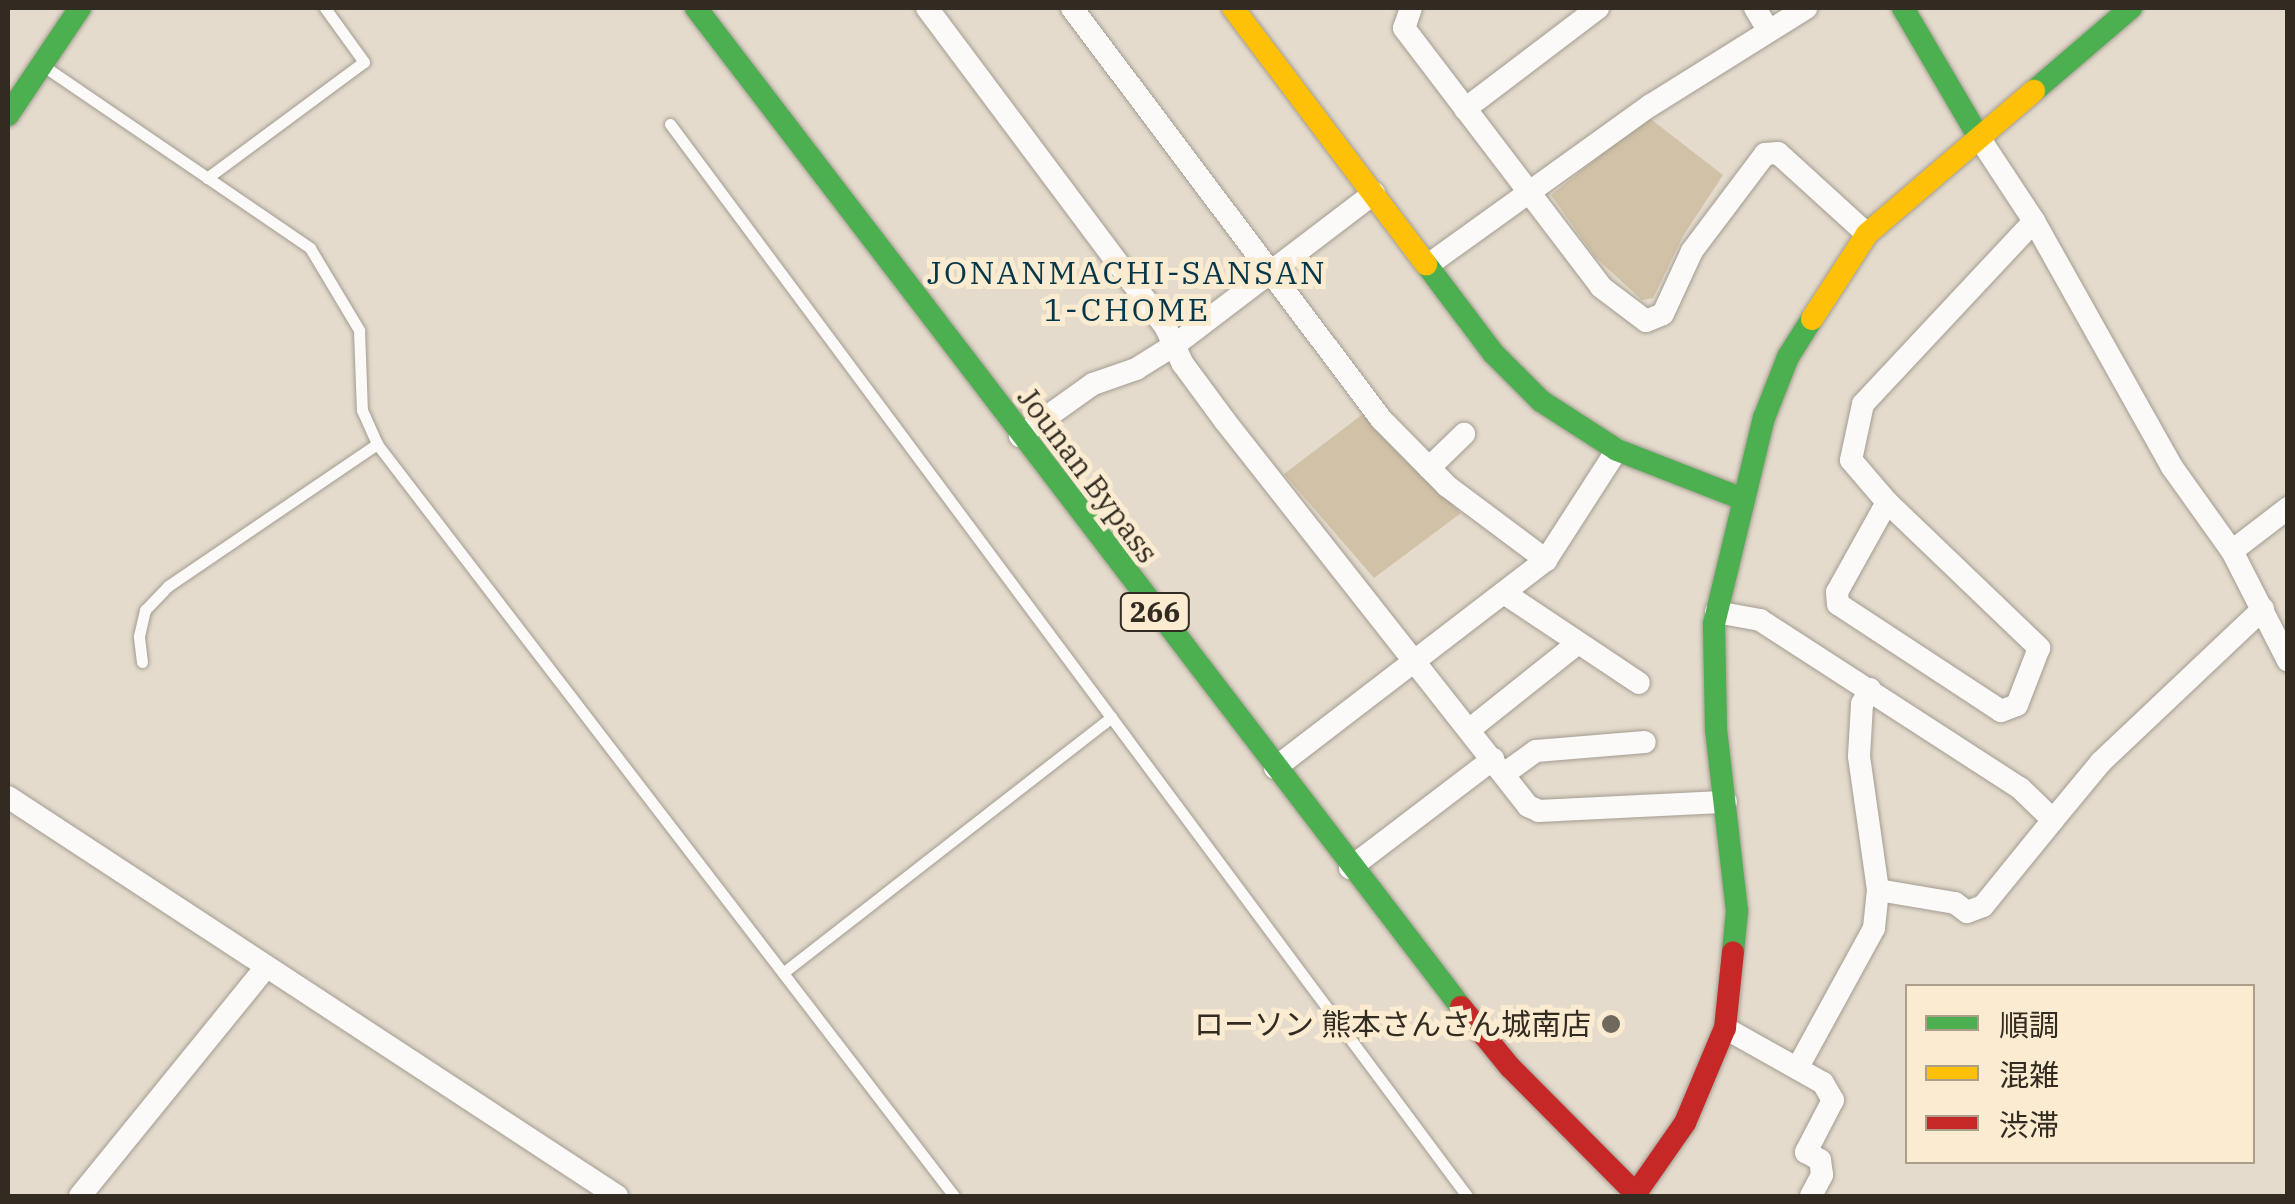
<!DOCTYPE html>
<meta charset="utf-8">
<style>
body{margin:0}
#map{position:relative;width:2295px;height:1204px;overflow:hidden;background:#e4dbcd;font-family:"IBM Plex Serif","Noto Sans JP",serif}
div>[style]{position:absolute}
.green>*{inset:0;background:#d1c1a6}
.roads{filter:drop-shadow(0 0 2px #a39c91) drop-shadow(0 0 2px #a39c91)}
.lane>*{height:11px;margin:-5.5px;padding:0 5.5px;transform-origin:5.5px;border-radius:5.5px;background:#fbfaf8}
.street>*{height:22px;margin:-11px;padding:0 11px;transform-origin:11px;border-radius:11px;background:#fbfaf8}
.fast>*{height:22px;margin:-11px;padding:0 11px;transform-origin:11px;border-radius:11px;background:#4caf50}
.slow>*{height:22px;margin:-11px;padding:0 11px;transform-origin:11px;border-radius:11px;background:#ffc107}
.jam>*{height:22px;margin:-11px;padding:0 11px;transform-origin:11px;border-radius:11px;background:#c62828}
.dots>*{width:28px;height:28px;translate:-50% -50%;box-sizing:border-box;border:5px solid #fbebd0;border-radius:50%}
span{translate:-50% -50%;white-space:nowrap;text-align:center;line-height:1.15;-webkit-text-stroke:10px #fbebd0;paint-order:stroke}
.shield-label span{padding:2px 8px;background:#fbebd0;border:2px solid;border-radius:8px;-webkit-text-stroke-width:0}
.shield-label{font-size:28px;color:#322b21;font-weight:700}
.street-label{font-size:30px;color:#322b21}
.poi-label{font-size:30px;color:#322b21}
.right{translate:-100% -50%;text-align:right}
.neighbourhood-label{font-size:32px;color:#04374a;letter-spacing:2.5px}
.frame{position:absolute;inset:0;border:10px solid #322b21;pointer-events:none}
.legend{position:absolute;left:1905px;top:984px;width:350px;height:180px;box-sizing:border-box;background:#fbebd0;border:2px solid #ab9e8a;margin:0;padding:12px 18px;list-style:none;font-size:30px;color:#322b21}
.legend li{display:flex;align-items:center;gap:20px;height:50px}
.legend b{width:50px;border:2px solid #ab9e8a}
</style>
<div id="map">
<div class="green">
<i style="clip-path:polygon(1648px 117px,1723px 175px,1683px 236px,1653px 298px,1642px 300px,1595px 257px,1551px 195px)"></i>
<i style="clip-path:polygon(1363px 414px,1461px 513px,1374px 578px,1284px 474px)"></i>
</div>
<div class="roads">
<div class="lane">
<i style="left:45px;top:67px;width:321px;rotate:34.3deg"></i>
<i style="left:310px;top:248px;width:96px;rotate:59.1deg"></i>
<i style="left:359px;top:330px;width:80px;rotate:87.9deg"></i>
<i style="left:362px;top:410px;width:37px;rotate:66deg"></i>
<i style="left:377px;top:444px;width:948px;rotate:52.5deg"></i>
<i style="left:670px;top:124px;width:1336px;rotate:53.37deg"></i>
<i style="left:207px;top:178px;width:195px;rotate:-36.5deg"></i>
<i style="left:364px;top:62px;width:67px;rotate:-125.8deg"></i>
<i style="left:142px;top:662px;width:26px;rotate:-97deg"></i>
<i style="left:139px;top:636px;width:27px;rotate:-77deg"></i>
<i style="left:145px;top:610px;width:33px;rotate:-46deg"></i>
<i style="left:168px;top:586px;width:253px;rotate:-34.2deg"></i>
<i style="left:784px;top:972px;width:415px;rotate:-37.9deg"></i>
</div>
<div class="street">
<i style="left:927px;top:8px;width:399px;rotate:53.2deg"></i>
<i style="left:1166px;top:328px;width:40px;rotate:65deg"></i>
<i style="left:1183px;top:364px;width:71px;rotate:53.6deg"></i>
<i style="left:1225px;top:421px;width:490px;rotate:51.8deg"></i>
<i style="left:1528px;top:806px;width:12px;rotate:24deg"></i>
<i style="left:1539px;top:811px;width:187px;rotate:-2.8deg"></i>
<i style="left:1072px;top:8px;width:514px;rotate:53.06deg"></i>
<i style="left:1381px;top:419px;width:94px;rotate:45.4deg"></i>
<i style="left:1447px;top:486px;width:124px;rotate:36.8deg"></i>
<i style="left:1411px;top:8px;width:21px;rotate:109deg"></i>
<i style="left:1404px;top:28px;width:325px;rotate:52.7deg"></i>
<i style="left:1601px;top:287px;width:56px;rotate:37.1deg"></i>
<i style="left:1646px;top:321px;width:18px;rotate:-22deg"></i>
<i style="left:1663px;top:314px;width:69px;rotate:-65.3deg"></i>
<i style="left:1692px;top:251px;width:121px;rotate:-53deg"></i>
<i style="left:1765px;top:154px;width:13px;rotate:-4deg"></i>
<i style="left:1778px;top:153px;width:120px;rotate:42.3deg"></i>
<i style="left:1755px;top:8px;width:26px;rotate:59deg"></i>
<i style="left:1465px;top:109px;width:167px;rotate:-37.2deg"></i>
<i style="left:1978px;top:136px;width:102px;rotate:56.6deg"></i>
<i style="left:2034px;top:221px;width:282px;rotate:60.7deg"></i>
<i style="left:2172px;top:467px;width:103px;rotate:54.5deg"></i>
<i style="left:2232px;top:551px;width:123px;rotate:63deg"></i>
<i style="left:1428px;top:265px;width:274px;rotate:-35.7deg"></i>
<i style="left:1651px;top:105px;width:183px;rotate:-32deg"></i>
<i style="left:1020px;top:436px;width:90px;rotate:-35.5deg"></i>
<i style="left:1093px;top:384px;width:46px;rotate:-19.2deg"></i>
<i style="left:1136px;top:369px;width:47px;rotate:-32deg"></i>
<i style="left:1176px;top:344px;width:249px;rotate:-37.3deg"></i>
<i style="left:1429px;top:468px;width:49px;rotate:-44.2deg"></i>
<i style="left:1887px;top:502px;width:211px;rotate:43.8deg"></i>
<i style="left:2039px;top:648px;width:61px;rotate:111.1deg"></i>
<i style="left:2017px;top:705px;width:17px;rotate:159deg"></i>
<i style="left:2001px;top:711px;width:195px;rotate:-146.7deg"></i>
<i style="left:1838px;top:604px;width:12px;rotate:-95deg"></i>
<i style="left:1837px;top:592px;width:103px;rotate:-60.9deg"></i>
<i style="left:1887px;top:502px;width:55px;rotate:-130.6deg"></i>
<i style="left:1851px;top:460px;width:57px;rotate:-77.9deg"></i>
<i style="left:1863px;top:404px;width:250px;rotate:-46.9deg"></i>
<i style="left:2232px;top:551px;width:71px;rotate:-37.5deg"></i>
<i style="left:1504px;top:593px;width:162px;rotate:33.7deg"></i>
<i style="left:1716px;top:612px;width:45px;rotate:10.3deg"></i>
<i style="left:1760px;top:620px;width:310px;rotate:32.9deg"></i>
<i style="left:2020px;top:788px;width:46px;rotate:44.1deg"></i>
<i style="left:2053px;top:820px;width:111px;rotate:129.1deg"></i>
<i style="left:1983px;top:906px;width:17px;rotate:159deg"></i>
<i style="left:1967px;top:912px;width:15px;rotate:-143deg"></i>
<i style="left:1955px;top:903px;width:78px;rotate:-170.4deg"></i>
<i style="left:1470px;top:729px;width:137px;rotate:-38.5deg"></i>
<i style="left:1275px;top:768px;width:342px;rotate:-37.5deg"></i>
<i style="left:1546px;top:560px;width:131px;rotate:-57.2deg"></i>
<i style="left:1504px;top:774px;width:39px;rotate:-36deg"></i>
<i style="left:1536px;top:751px;width:109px;rotate:-4.7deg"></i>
<i style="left:8px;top:797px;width:728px;rotate:33.23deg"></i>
<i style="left:2053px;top:820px;width:75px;rotate:-50.4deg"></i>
<i style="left:2101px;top:762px;width:223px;rotate:-43.4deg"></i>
<i style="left:1350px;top:868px;width:180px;rotate:-37.3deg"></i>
<i style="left:1725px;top:1028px;width:112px;rotate:29.3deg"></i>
<i style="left:1823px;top:1083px;width:20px;rotate:60deg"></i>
<i style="left:1833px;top:1100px;width:59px;rotate:117.4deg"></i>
<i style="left:1806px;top:1152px;width:16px;rotate:30deg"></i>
<i style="left:1820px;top:1160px;width:15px;rotate:82deg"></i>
<i style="left:1822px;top:1175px;width:24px;rotate:118deg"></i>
<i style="left:1798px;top:1067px;width:158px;rotate:-61.3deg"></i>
<i style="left:1874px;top:928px;width:38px;rotate:-84deg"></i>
<i style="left:1878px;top:890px;width:135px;rotate:-98.1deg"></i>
<i style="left:1859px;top:756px;width:52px;rotate:-86.7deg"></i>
<i style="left:1862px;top:704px;width:17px;rotate:-62deg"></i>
<i style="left:80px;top:1196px;width:294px;rotate:-50.9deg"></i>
</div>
<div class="fast">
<i style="left:696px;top:8px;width:1258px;rotate:52.56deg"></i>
<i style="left:1903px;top:8px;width:148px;rotate:59.6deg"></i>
<i style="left:2034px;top:91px;width:128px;rotate:-40.6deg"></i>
<i style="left:8px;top:115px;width:129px;rotate:-56.1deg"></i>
<i style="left:1426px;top:264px;width:111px;rotate:53deg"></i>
<i style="left:1493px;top:353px;width:68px;rotate:45deg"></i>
<i style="left:1541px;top:401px;width:90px;rotate:32.8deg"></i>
<i style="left:1617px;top:450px;width:135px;rotate:21.3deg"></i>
<i style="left:1733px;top:952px;width:41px;rotate:-84.4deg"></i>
<i style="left:1737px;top:911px;width:183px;rotate:-96.6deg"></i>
<i style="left:1716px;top:729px;width:105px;rotate:-91.1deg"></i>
<i style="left:1714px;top:624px;width:212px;rotate:-76.4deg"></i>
<i style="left:1764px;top:418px;width:66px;rotate:-68.5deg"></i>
<i style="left:1788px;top:357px;width:45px;rotate:-57.7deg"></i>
</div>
<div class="slow">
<i style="left:1233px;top:8px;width:321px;rotate:53deg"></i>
<i style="left:1812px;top:319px;width:101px;rotate:-57.1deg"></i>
<i style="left:1867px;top:234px;width:220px;rotate:-40.6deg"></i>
</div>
<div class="jam">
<i style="left:1461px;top:1007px;width:77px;rotate:50.8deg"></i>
<i style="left:1510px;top:1067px;width:182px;rotate:45.2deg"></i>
<i style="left:1634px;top:1196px;width:89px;rotate:-55.1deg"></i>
<i style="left:1685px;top:1123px;width:103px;rotate:-67.2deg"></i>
<i style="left:1725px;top:1028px;width:76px;rotate:-84deg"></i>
</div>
</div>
<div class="dots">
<i style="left:1611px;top:1024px;background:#70695d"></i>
</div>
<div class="shield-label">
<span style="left:1155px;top:612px">266</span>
</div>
<div class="street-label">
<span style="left:1088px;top:475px;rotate:53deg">Jounan Bypass</span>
</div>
<div class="poi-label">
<span class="right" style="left:1591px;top:1024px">ローソン 熊本さんさん城南店</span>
</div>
<div class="neighbourhood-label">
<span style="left:1127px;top:291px">JONANMACHI-SANSAN<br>1-CHOME</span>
</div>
<div class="frame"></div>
<ul class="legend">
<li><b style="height:12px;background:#4caf50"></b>順調</li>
<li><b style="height:12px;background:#ffc107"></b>混雑</li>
<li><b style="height:12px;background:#c62828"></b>渋滞</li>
</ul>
</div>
